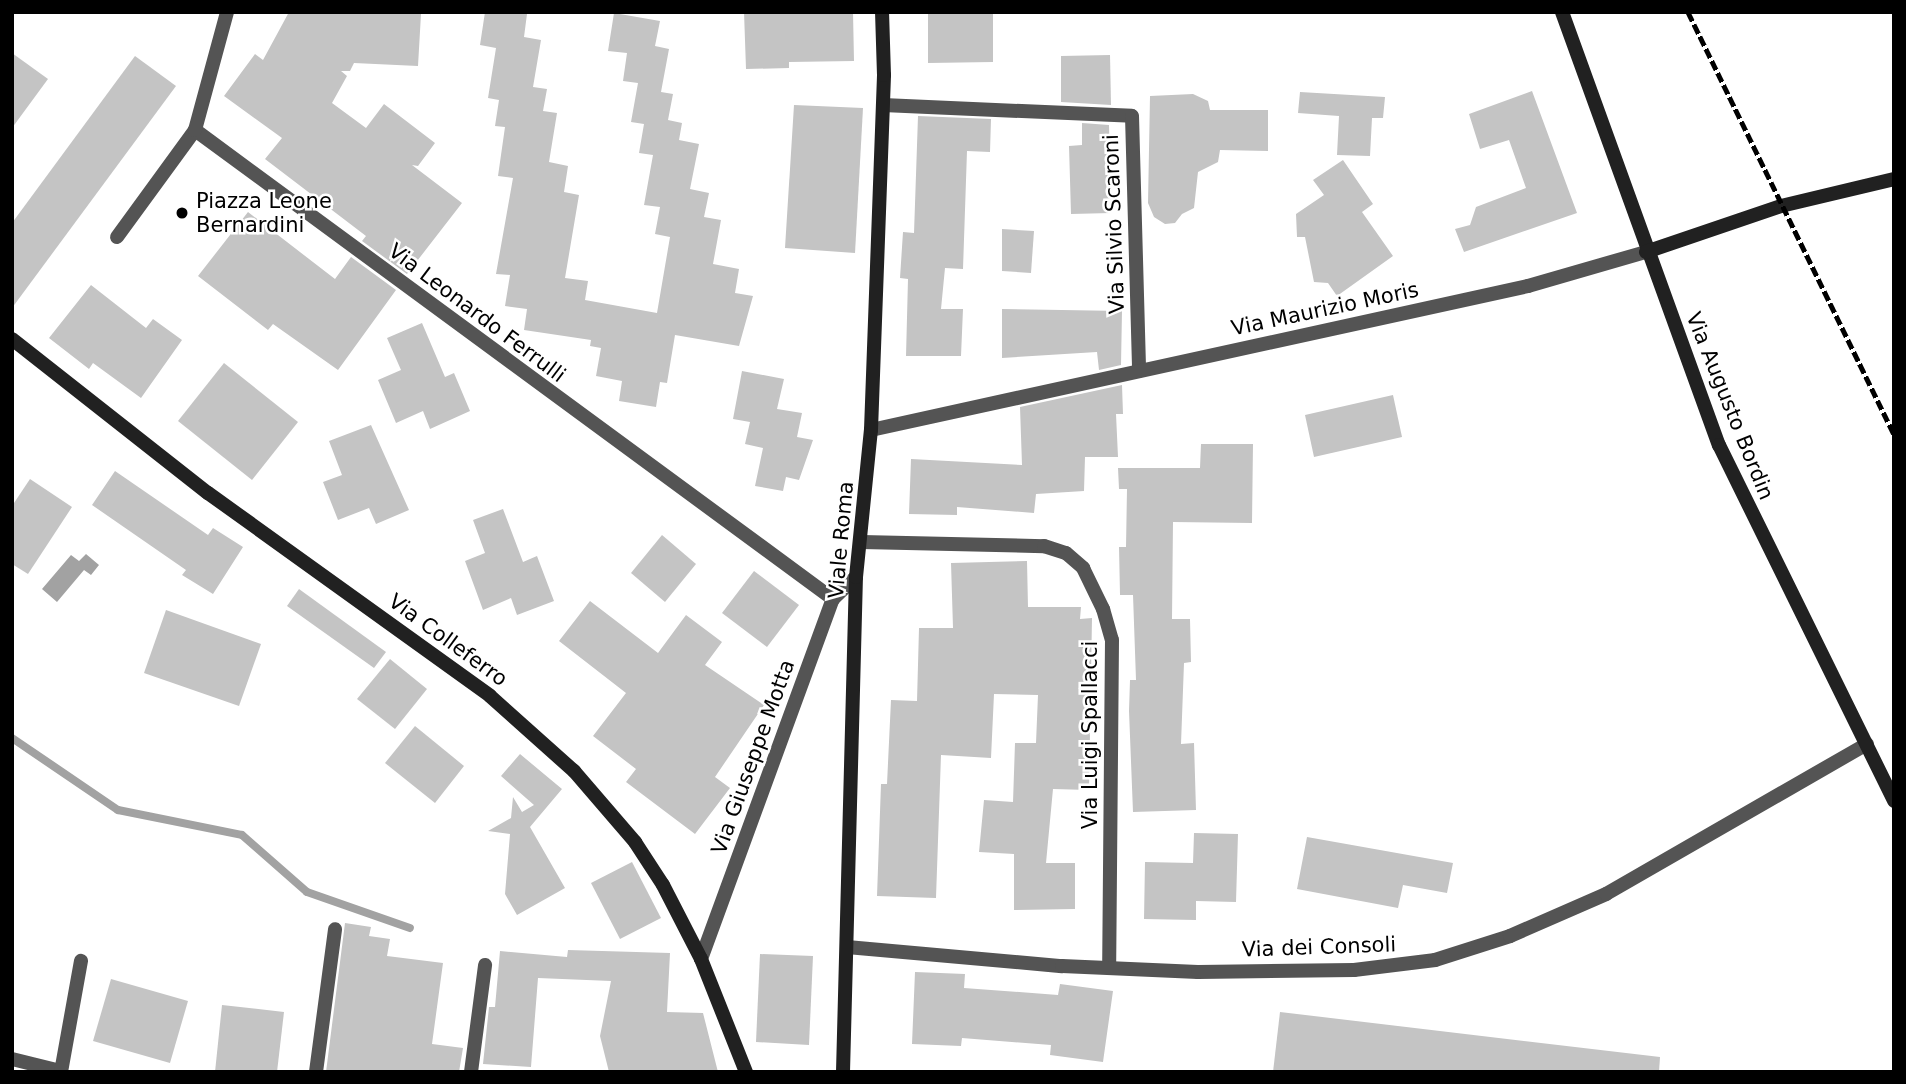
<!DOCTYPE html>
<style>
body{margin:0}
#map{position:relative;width:1906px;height:1084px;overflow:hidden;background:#fff;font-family:"DejaVu Sans",sans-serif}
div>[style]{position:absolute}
.water>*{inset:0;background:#a2a2a2}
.stream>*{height:8px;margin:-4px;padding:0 4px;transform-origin:4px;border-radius:4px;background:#a2a2a2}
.building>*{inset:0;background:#c4c4c4}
.street>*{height:14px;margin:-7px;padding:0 7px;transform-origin:7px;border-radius:7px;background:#545454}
.secondary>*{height:14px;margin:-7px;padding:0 7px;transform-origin:7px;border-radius:7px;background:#212121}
.rail>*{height:5px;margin-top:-2.5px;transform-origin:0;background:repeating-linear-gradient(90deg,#000 0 10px,transparent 0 13.5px)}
.dots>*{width:19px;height:19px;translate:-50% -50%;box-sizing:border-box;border:4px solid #fff;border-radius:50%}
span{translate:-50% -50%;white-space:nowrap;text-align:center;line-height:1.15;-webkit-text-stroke:5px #fff;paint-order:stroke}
.poi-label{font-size:21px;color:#000}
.left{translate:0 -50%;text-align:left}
.street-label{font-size:21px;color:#000}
.frame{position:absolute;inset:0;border:14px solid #000;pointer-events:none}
</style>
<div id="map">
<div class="water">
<i style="clip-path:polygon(86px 554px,99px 565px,91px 575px,84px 570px,57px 602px,42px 589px,71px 555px,79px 561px)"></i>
</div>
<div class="stream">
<i style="left:12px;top:738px;width:128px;rotate:34.2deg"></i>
<i style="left:118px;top:810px;width:126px;rotate:11.4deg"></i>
<i style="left:242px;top:835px;width:86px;rotate:41.2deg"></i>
<i style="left:307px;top:892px;width:109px;rotate:19.3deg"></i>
</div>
<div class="building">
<i style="clip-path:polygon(289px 12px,421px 14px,418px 66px,354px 63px,350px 71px,341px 71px,347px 76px,332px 103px,366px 128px,384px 104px,435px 143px,418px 166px,412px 165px,462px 203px,407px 274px,362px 241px,366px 236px,265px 159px,282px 138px,224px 96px,255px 54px,263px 60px)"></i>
<i style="clip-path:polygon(485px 12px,527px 14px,524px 37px,541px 40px,533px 87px,547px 89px,543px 111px,557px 113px,549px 162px,568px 166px,564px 192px,579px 195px,565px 278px,588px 281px,585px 300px,657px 313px,670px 237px,655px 234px,660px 207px,644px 205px,653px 155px,639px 153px,644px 124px,631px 122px,638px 83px,623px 81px,627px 53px,608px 51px,614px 13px,660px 21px,655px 46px,669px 49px,661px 92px,673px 94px,668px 120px,682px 123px,679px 140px,699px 144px,690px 189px,709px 193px,704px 217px,721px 220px,713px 264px,739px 269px,735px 293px,753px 296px,739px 346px,675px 335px,667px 383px,660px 382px,656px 407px,619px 401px,622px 381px,596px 376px,601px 348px,590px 346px,591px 340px,524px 330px,527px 309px,505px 306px,510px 275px,496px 274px,513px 178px,498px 176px,505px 127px,495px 126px,499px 100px,488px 98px,496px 48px,480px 45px)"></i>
<i style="clip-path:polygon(744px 12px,853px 12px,854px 61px,789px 62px,789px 68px,746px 69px)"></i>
<i style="clip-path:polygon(928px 12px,993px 12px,993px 62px,928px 63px)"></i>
<i style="clip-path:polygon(12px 53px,48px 79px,12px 128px)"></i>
<i style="clip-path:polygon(1110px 55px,1111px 105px,1061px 102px,1061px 56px)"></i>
<i style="clip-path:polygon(135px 56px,176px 86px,12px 308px,12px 223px)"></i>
<i style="clip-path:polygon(1532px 91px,1577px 213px,1464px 252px,1455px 229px,1470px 225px,1476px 207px,1526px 188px,1509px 140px,1480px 149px,1469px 114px)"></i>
<i style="clip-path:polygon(1300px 92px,1385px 97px,1383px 118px,1372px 118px,1370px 156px,1337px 155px,1339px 116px,1298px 113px)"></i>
<i style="clip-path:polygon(1193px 94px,1208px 101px,1210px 110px,1268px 110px,1268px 151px,1220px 150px,1218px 162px,1198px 172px,1194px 208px,1182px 214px,1175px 223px,1165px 224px,1154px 217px,1148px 203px,1150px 96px)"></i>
<i style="clip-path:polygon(794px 105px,863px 108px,855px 253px,785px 248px)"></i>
<i style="clip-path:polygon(918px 116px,991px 119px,990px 152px,967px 151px,963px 269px,945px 268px,941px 309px,963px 309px,961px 356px,906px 356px,908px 279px,900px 278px,903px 232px,914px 233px)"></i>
<i style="clip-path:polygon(1082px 123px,1109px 125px,1111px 213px,1071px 214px,1069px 146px,1082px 145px)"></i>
<i style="clip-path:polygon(1343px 160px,1373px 204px,1362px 212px,1393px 256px,1337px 296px,1328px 283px,1314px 282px,1305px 237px,1297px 237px,1296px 214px,1324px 195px,1313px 180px)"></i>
<i style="clip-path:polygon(248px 212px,335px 279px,351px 257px,396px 290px,338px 370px,273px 324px,268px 330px,198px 276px)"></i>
<i style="clip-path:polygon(1002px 229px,1034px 231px,1031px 273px,1002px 271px)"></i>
<i style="clip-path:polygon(91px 285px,146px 328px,153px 319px,182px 340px,141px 398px,93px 363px,89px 369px,49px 338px)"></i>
<i style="clip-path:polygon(1002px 309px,1122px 311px,1121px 365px,1099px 370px,1097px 352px,1002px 358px)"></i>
<i style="clip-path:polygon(422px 323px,445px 377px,454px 373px,470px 411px,430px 429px,423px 411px,396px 423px,378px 380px,401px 370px,387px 338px)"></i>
<i style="clip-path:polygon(224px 363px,298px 422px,252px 480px,178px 421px)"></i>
<i style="clip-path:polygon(742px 371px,784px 379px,777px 409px,802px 413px,797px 437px,813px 440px,799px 480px,786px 477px,783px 491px,755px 486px,763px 448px,745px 444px,750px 422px,733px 419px)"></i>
<i style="clip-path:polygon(1122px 385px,1123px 414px,1116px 414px,1118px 457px,1085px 457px,1084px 491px,1036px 494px,1034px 513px,957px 507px,957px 515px,909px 514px,911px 459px,1022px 465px,1020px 407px)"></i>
<i style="clip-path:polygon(1393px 395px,1402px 437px,1314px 457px,1305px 415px)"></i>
<i style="clip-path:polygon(371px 425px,409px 510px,376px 524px,369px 508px,338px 520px,323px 482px,342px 475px,329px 441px)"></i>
<i style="clip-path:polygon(1201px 444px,1253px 444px,1252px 523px,1173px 522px,1172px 619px,1190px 619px,1191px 662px,1184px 663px,1181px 744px,1194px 743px,1196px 810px,1133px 812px,1129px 711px,1130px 680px,1136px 680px,1133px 595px,1120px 595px,1119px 547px,1126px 547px,1127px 489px,1119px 489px,1118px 468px,1200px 468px)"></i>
<i style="clip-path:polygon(115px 471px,208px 535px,213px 528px,243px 547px,213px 594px,182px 575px,186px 570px,92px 505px)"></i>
<i style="clip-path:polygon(30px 479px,72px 507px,28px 574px,12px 564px,12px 506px)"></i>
<i style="clip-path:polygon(503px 509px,523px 562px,537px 556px,554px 601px,517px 615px,511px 598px,483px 610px,465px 561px,485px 553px,473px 520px)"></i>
<i style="clip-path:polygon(662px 535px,696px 564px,665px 602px,631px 573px)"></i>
<i style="clip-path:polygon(1027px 561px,1028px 607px,1081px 607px,1080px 619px,1092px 618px,1089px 790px,1053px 789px,1046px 863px,1075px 863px,1075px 909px,1014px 910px,1014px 854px,979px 852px,984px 800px,1013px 802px,1015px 743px,1036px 743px,1038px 695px,994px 694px,991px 758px,941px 755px,936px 898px,877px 896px,881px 784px,887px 784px,891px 700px,917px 701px,919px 628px,953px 628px,951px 563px)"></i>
<i style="clip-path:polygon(754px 571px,799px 605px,767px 647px,722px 613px)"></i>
<i style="clip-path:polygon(299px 589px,386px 652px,374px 668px,287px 606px)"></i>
<i style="clip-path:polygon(590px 601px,658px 653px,686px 615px,722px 642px,705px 665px,764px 705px,715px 777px,730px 788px,695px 834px,626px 782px,636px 769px,593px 736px,626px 693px,559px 641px)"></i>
<i style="clip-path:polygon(166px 610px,261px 644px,239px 706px,144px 673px)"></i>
<i style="clip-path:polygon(390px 659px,427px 689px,395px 729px,357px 699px)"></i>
<i style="clip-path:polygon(415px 726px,464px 766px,435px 803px,385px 763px)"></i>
<i style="clip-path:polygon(520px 754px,562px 789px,530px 827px,565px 888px,517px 915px,505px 894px,510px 834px,488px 831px,511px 818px,513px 797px,522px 812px,534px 805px,501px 776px)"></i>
<i style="clip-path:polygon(1194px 833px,1238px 834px,1236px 902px,1196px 901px,1196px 920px,1144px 919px,1145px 862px,1193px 863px)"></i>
<i style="clip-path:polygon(1307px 837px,1453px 863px,1447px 893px,1403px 885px,1398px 908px,1297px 889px)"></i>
<i style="clip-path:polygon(632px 862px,661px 918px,620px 939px,591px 883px)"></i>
<i style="clip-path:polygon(345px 923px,371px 927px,369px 936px,390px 939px,387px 956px,443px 963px,432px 1044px,463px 1048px,459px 1072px,326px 1072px)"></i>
<i style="clip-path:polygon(568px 950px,670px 953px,667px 1012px,703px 1013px,718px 1072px,609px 1072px,600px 1036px,611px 981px,538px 978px,531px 1067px,483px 1064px,489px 1007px,495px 1007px,500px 951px,567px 957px)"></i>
<i style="clip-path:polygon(760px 954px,813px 956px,809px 1045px,756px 1042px)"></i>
<i style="clip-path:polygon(915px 972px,965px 974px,964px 988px,1058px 995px,1060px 984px,1113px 991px,1103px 1062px,1050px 1055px,1051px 1045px,962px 1038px,961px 1046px,912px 1044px)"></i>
<i style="clip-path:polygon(111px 979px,188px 1001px,170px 1063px,93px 1041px)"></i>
<i style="clip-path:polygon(222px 1005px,284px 1012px,277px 1072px,215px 1072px)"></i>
<i style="clip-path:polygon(1280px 1012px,1660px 1057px,1659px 1072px,1273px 1072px)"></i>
</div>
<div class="street">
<i style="left:883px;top:105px;width:249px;rotate:2.5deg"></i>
<i style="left:1132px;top:116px;width:255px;rotate:88.4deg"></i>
<i style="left:195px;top:130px;width:792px;rotate:36.32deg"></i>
<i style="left:117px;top:237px;width:132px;rotate:-53.9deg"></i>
<i style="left:195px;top:130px;width:122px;rotate:-74.8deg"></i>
<i style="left:871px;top:430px;width:673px;rotate:-12.36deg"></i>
<i style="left:1528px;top:286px;width:123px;rotate:-16.1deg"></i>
<i style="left:862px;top:542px;width:182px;rotate:1.3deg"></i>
<i style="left:1044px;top:546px;width:23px;rotate:18deg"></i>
<i style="left:1066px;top:553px;width:23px;rotate:41deg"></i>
<i style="left:1083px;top:568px;width:46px;rotate:64deg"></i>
<i style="left:1103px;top:609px;width:32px;rotate:74deg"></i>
<i style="left:1112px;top:640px;width:328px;rotate:90.5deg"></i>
<i style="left:847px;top:947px;width:216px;rotate:5.1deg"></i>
<i style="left:1062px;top:966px;width:136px;rotate:2.5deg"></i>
<i style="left:1198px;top:972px;width:156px;rotate:-0.7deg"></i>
<i style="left:1354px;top:970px;width:82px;rotate:-7deg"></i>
<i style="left:1435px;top:960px;width:79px;rotate:-17.7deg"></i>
<i style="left:1510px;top:936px;width:105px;rotate:-23.6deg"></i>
<i style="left:1606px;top:894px;width:301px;rotate:-29.9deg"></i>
<i style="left:701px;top:959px;width:383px;rotate:-69.9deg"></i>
<i style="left:833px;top:599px;width:32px;rotate:-44deg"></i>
<i style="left:12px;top:1059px;width:50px;rotate:13.8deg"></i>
<i style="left:61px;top:1072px;width:113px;rotate:-79.8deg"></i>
<i style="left:316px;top:1072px;width:144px;rotate:-82.4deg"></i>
<i style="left:471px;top:1072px;width:108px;rotate:-82.5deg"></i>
</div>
<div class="secondary">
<i style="left:1562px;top:12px;width:461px;rotate:70.1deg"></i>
<i style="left:1719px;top:445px;width:397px;rotate:63.8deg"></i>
<i style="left:1646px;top:252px;width:143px;rotate:-18.8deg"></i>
<i style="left:1781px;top:206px;width:116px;rotate:-13.4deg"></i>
<i style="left:12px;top:339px;width:249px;rotate:38.2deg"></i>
<i style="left:208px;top:493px;width:347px;rotate:35.7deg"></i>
<i style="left:490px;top:696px;width:113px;rotate:41.8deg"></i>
<i style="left:574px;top:771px;width:94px;rotate:49.3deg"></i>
<i style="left:635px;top:842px;width:51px;rotate:56.9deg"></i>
<i style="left:663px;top:885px;width:83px;rotate:62.8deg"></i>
<i style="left:701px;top:959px;width:122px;rotate:68.3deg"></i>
<i style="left:843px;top:1072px;width:495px;rotate:-88.5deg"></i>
<i style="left:856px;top:577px;width:148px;rotate:-84.2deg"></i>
<i style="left:871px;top:430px;width:355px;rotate:-87.9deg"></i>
<i style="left:884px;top:75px;width:63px;rotate:-91.8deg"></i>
</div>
<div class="rail">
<i style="left:1688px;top:12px;width:470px;rotate:64deg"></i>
</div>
<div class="dots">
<i style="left:182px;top:213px;background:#000"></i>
</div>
<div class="poi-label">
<span class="left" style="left:196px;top:213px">Piazza Leone<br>Bernardini</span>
</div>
<div class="street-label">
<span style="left:1114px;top:224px;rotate:-92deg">Via Silvio Scaroni</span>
<span style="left:1325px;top:309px;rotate:-12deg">Via Maurizio Moris</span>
<span style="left:477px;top:313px;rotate:37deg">Via Leonardo Ferrulli</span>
<span style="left:1730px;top:406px;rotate:68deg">Via Augusto Bordin</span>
<span style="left:841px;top:540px;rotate:-85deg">Viale Roma</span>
<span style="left:448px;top:640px;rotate:36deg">Via Colleferro</span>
<span style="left:1090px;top:735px;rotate:-90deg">Via Luigi Spallacci</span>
<span style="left:753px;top:757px;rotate:-70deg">Via Giuseppe Motta</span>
<span style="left:1319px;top:947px;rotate:-2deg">Via dei Consoli</span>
</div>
<div class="frame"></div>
</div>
